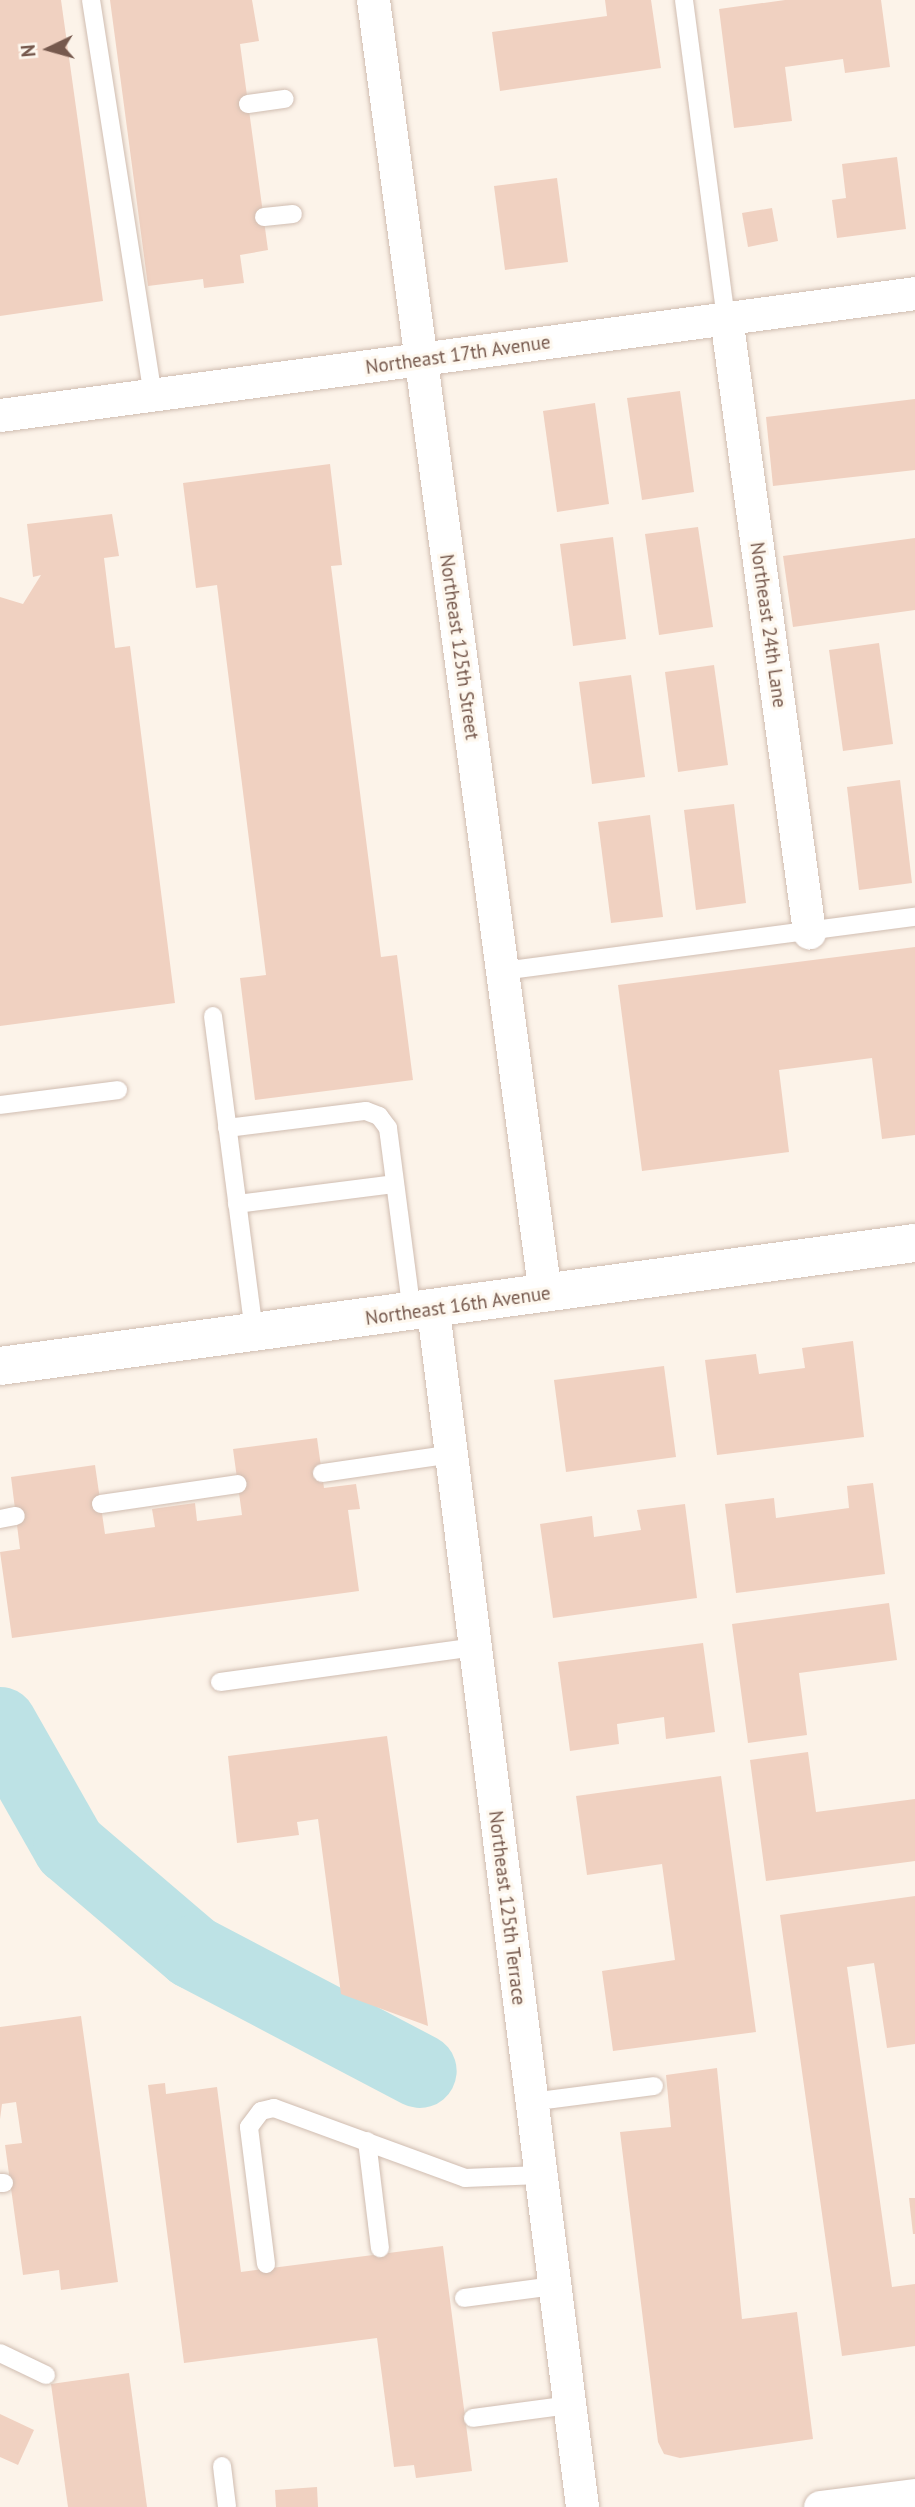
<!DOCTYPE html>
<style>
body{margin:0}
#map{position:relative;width:915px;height:2507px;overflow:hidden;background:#fcf3e9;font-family:"PT Sans",sans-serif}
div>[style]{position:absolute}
.river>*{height:74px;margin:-37px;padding:0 37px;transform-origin:37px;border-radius:37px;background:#bde2e5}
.building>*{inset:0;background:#f0d1c1}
.roads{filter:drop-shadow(0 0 2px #d0bdb1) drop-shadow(0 0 2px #d0bdb1)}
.lane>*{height:18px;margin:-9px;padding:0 9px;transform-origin:9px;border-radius:9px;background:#fff}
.street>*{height:33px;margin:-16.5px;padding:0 16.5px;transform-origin:16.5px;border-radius:16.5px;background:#fff}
.secondary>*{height:38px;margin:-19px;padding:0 19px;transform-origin:19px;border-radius:19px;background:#fff}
span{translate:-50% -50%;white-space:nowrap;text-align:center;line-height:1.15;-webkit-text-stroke:6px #fef8ef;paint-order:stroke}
.street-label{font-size:19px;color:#76594d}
.north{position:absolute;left:14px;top:14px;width:70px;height:70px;-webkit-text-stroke:5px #fef8ef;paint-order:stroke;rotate:265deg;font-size:19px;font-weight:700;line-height:28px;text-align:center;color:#76594d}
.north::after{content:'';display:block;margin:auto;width:24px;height:32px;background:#76594d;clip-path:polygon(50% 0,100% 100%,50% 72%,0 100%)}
</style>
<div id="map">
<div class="river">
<i style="left:0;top:1724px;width:142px;rotate:60.4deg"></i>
<i style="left:70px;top:1847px;width:162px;rotate:40.5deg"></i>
<i style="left:193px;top:1952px;width:256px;rotate:27.7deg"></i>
</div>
<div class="building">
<i style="clip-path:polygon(0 0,61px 0,103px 301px,0 316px)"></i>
<i style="clip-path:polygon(110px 0,252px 0,259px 41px,240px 44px,268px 250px,240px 255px,244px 283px,204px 288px,203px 279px,148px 286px)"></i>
<i style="clip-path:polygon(605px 0,651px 0,661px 68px,500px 91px,492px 32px,607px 16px)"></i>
<i style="clip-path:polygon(785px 0,881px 0,890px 67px,845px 73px,843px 59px,785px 67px,792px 121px,734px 128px,719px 9px)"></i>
<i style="clip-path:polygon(897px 157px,906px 229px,837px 238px,832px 200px,846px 198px,842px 164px)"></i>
<i style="clip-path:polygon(557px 178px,568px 262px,505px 270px,494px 186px)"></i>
<i style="clip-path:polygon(772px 208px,778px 241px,748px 247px,742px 213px)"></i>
<i style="clip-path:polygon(680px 391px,694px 492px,642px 500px,627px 398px)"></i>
<i style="clip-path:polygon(915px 399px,915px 470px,773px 486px,766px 417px)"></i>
<i style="clip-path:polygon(595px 403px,609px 504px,557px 512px,543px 411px)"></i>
<i style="clip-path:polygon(330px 464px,342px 565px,331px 566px,381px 957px,397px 955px,413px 1080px,255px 1100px,240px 978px,266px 975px,217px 585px,196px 588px,183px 483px)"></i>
<i style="clip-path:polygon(112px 514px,119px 556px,104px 558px,115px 648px,130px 646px,175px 1003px,0 1026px,0 597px,23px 604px,41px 575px,33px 577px,27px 524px)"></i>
<i style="clip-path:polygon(698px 527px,713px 627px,659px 635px,645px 534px)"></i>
<i style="clip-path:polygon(613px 537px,626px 639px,573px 646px,560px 544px)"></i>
<i style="clip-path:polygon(915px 538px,915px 610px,793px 627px,783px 556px)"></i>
<i style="clip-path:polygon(879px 643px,893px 744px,843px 751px,829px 650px)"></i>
<i style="clip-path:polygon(714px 665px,728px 765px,678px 772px,665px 672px)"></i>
<i style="clip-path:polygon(631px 675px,645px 777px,592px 784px,579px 682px)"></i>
<i style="clip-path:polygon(900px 780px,912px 883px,859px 890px,847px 787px)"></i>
<i style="clip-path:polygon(734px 804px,746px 903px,696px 910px,684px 810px)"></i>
<i style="clip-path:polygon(650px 815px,663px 917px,611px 923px,598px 822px)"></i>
<i style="clip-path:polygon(915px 947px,915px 1135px,882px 1139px,872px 1058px,779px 1070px,789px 1152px,642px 1171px,618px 985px)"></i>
<i style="clip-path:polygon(853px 1341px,864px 1437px,717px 1455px,705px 1360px,756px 1354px,759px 1374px,805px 1368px,802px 1348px)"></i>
<i style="clip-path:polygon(664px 1366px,676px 1457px,566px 1472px,554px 1380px)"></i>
<i style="clip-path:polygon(317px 1438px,324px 1488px,356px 1484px,360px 1509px,348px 1510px,359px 1591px,12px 1638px,0 1552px,20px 1549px,11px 1477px,95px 1465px,105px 1534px,155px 1527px,152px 1509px,195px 1503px,197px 1521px,242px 1515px,233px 1449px)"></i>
<i style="clip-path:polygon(873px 1483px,885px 1574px,736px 1593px,725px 1504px,774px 1498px,776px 1518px,849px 1508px,847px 1486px)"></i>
<i style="clip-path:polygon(685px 1504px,697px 1598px,553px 1618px,540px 1524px,592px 1516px,594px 1537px,641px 1530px,637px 1510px)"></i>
<i style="clip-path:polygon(889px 1603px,897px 1660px,799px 1673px,807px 1735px,748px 1743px,732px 1624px)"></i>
<i style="clip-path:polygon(703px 1643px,715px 1732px,666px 1739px,664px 1717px,617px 1724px,619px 1744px,570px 1751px,558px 1662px)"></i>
<i style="clip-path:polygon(387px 1736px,428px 2026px,341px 1994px,318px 1819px,297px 1822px,299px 1835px,237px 1843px,228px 1756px)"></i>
<i style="clip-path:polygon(808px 1752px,816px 1812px,915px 1799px,915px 1861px,766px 1881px,750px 1760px)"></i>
<i style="clip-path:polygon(721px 1776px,756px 2032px,613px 2051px,602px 1971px,675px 1960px,662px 1864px,587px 1875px,576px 1796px)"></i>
<i style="clip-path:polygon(915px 1896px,915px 2044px,887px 2048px,874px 1963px,847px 1967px,892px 2287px,915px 2284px,915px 2346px,842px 2356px,780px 1915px)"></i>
<i style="clip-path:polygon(81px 2016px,118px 2282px,61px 2290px,59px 2270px,23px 2275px,5px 2145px,22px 2143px,16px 2102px,2px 2104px,0 2119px,0 2027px)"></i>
<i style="clip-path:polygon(717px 2068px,742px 2319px,797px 2312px,813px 2439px,680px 2458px,664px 2454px,658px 2442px,620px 2132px,671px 2127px,666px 2075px)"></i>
<i style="clip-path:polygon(165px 2083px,166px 2094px,217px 2087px,241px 2272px,443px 2246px,472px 2471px,416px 2478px,414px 2465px,394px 2467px,377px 2338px,184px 2363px,148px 2085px)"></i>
<i style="clip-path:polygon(909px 2198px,915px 2198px,915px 2234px,913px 2234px)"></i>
<i style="clip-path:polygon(129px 2373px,147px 2507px,68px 2507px,51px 2384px)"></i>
<i style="clip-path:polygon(0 2414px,34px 2430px,18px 2465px,0 2457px)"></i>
<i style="clip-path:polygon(317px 2487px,318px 2507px,276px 2507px,275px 2490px)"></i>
</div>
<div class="roads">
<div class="lane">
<i style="left:91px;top:0;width:399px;rotate:81.1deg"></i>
<i style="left:684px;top:0;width:320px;rotate:82.5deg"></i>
<i style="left:248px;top:104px;width:37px;rotate:-8deg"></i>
<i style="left:264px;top:217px;width:29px;rotate:-6deg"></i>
<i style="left:503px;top:971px;width:416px;rotate:-7.5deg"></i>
<i style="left:213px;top:1016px;width:320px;rotate:82.6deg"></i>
<i style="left:0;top:1105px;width:119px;rotate:-7.2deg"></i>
<i style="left:227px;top:1128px;width:140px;rotate:-7deg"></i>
<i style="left:366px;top:1111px;width:14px;rotate:21deg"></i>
<i style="left:379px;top:1116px;width:15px;rotate:53deg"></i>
<i style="left:388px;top:1128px;width:187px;rotate:82.6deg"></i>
<i style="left:237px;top:1204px;width:159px;rotate:-7.2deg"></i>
<i style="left:322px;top:1473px;width:131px;rotate:-8.3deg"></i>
<i style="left:101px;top:1504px;width:138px;rotate:-8.3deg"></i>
<i style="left:0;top:1519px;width:16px;rotate:-11deg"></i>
<i style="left:220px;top:1682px;width:257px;rotate:-7.8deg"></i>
<i style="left:531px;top:2102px;width:124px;rotate:-7.4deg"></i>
<i style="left:367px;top:2141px;width:108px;rotate:83.1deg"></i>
<i style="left:0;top:2183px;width:4px"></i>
<i style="left:266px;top:2264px;width:138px;rotate:-97.1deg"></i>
<i style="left:249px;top:2127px;width:20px;rotate:-53deg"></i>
<i style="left:261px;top:2111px;width:13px;rotate:-13deg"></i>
<i style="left:274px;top:2108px;width:203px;rotate:20.1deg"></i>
<i style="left:465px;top:2178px;width:75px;rotate:-2.3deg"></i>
<i style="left:464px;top:2298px;width:91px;rotate:-7.6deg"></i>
<i style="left:0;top:2353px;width:51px;rotate:25.6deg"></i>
<i style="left:473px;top:2418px;width:97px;rotate:-7.7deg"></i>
<i style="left:222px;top:2466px;width:41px;rotate:83deg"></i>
</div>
<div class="street">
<i style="left:373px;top:0;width:1306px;rotate:82.43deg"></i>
<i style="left:726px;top:317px;width:621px;rotate:82.31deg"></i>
<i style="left:0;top:415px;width:923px;rotate:-7.59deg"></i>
<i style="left:433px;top:1310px;width:1206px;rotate:82.9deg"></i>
<i style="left:820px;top:2507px;width:96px;rotate:-7.2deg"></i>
</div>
<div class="secondary">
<i style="left:0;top:1366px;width:923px;rotate:-7.66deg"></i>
</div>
</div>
<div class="street-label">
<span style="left:458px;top:355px;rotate:-8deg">Northeast 17th Avenue</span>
<span style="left:768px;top:625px;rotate:82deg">Northeast 24th Lane</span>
<span style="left:459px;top:647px;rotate:82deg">Northeast 125th Street</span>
<span style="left:458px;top:1306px;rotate:-8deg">Northeast 16th Avenue</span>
<span style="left:507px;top:1908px;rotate:83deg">Northeast 125th Terrace</span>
</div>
<div class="north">N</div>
</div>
